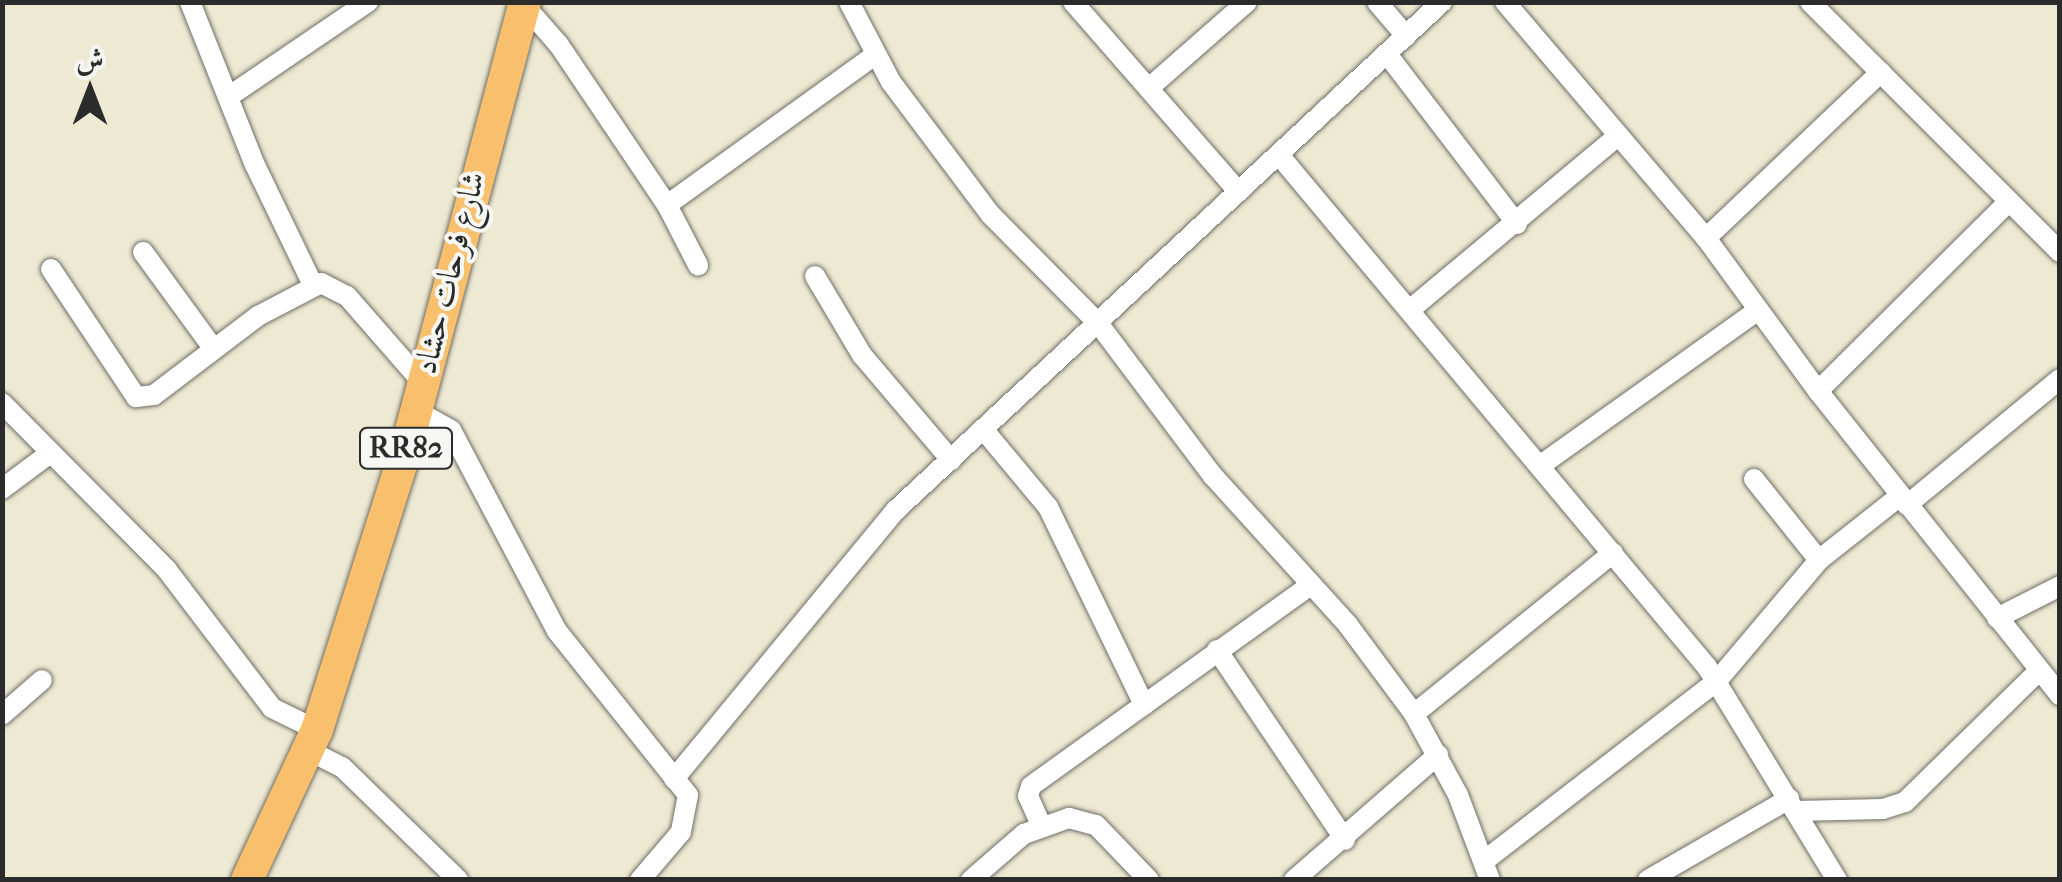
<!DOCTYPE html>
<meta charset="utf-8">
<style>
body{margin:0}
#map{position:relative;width:2062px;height:882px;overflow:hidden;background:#eee9d3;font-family:"IM FELL French Canon",Amiri,serif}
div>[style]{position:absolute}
.roads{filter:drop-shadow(0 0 2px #6f6e66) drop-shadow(0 0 2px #6f6e66)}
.street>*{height:20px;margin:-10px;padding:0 10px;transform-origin:10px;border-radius:10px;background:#fff}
.primary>*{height:32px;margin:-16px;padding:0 16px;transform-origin:16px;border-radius:16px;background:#f8bf6c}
span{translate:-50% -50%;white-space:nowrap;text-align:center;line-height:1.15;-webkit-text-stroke:8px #f6f6f2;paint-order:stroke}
.shield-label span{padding:2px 8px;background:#f6f6f2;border:2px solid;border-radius:8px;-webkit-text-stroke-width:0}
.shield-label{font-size:30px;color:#2b2b2b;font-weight:700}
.street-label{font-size:32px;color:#2b2b2b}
.frame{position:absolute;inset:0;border:5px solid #2b2b2b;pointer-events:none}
.north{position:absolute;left:40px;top:40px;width:100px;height:100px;-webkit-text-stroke:8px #f6f6f2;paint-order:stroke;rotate:0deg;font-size:28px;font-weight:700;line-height:40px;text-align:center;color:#2b2b2b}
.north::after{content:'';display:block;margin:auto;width:35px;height:45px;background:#2b2b2b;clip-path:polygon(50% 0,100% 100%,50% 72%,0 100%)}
</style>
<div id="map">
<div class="roads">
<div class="street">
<i style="left:190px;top:2px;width:175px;rotate:68.3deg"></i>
<i style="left:255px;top:165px;width:133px;rotate:64.2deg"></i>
<i style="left:849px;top:2px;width:90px;rotate:62.3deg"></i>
<i style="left:891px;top:82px;width:166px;rotate:53.1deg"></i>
<i style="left:991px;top:215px;width:152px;rotate:45.3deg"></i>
<i style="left:1098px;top:323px;width:191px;rotate:53.1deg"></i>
<i style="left:1213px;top:476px;width:201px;rotate:47.8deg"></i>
<i style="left:1348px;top:625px;width:111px;rotate:53.4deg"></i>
<i style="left:1414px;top:714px;width:92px;rotate:61.5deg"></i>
<i style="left:1458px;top:795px;width:91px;rotate:69.4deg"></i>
<i style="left:1073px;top:2px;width:252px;rotate:48.9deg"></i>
<i style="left:1377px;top:2px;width:45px;rotate:49.5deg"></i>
<i style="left:1505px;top:2px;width:310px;rotate:49.6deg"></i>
<i style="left:1706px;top:238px;width:190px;rotate:53.8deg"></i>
<i style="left:1818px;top:391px;width:389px;rotate:51.5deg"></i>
<i style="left:1810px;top:2px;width:354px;rotate:45deg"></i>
<i style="left:524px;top:5px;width:53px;rotate:48.8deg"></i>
<i style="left:559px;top:45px;width:193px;rotate:56deg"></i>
<i style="left:667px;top:205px;width:68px;rotate:62.7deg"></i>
<i style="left:1387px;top:54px;width:214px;rotate:52.6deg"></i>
<i style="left:1149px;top:88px;width:130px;rotate:-41.3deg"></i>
<i style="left:231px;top:95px;width:166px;rotate:-34.2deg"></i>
<i style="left:1279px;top:155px;width:667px;rotate:50.11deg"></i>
<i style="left:1707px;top:667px;width:250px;rotate:58.6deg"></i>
<i style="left:667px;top:205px;width:256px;rotate:-35.8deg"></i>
<i style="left:1706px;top:238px;width:241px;rotate:-43.5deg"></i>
<i style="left:143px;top:252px;width:119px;rotate:53.9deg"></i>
<i style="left:51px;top:269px;width:154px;rotate:56.4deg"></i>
<i style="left:136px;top:397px;width:18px;rotate:-6deg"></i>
<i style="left:154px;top:395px;width:131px;rotate:-37.2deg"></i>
<i style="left:258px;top:316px;width:71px;rotate:-27.6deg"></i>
<i style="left:321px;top:283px;width:29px;rotate:27deg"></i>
<i style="left:347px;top:296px;width:114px;rotate:48.9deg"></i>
<i style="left:815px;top:276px;width:92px;rotate:59.3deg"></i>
<i style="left:862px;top:355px;width:138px;rotate:49.7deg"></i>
<i style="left:1412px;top:308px;width:268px;rotate:-39.9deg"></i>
<i style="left:1818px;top:391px;width:269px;rotate:-44.8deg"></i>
<i style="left:2px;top:403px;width:235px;rotate:45.3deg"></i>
<i style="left:167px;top:570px;width:173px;rotate:52.7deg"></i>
<i style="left:272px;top:708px;width:50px;rotate:26.1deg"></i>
<i style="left:415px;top:410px;width:41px;rotate:29.1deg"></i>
<i style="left:451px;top:430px;width:227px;rotate:62.2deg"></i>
<i style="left:557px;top:631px;width:210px;rotate:51.4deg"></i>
<i style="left:688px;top:795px;width:38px;rotate:101deg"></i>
<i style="left:681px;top:832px;width:63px;rotate:130.5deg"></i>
<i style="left:983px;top:429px;width:102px;rotate:50.2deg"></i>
<i style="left:1048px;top:507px;width:220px;rotate:64.1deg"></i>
<i style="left:1541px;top:465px;width:267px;rotate:-35.5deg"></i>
<i style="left:1754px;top:479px;width:104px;rotate:51.3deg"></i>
<i style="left:2px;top:489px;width:59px;rotate:-36.7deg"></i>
<i style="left:1907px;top:505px;width:198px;rotate:-39.5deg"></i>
<i style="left:1997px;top:618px;width:71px;rotate:-26.9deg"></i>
<i style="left:1217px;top:650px;width:229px;rotate:56deg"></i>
<i style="left:1414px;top:714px;width:256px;rotate:-39deg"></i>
<i style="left:2px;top:715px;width:53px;rotate:-41.2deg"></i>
<i style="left:308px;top:750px;width:38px;rotate:27deg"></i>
<i style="left:342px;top:767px;width:162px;rotate:44.2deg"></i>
<i style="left:674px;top:779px;width:349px;rotate:-50.5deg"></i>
<i style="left:896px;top:510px;width:746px;rotate:-42.94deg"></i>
<i style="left:1796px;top:811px;width:87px;rotate:-1.3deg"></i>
<i style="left:1883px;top:809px;width:23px;rotate:-18deg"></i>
<i style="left:1905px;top:802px;width:187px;rotate:-44.4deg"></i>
<i style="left:1041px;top:825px;width:32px;rotate:-114deg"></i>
<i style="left:1028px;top:796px;width:10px;rotate:-73deg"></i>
<i style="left:1031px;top:786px;width:345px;rotate:-35.7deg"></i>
<i style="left:1484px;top:861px;width:293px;rotate:-37.7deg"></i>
<i style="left:1716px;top:682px;width:160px;rotate:-49.8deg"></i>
<i style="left:1819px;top:560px;width:103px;rotate:-38.3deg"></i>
<i style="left:971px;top:880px;width:70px;rotate:-41deg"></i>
<i style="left:1024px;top:834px;width:48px;rotate:-19.6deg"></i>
<i style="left:1069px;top:818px;width:28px;rotate:15deg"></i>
<i style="left:1096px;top:825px;width:76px;rotate:46.1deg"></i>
<i style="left:1294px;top:880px;width:191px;rotate:-41deg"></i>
<i style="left:1648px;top:880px;width:163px;rotate:-29.9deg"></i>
</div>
<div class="primary">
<i style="left:247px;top:880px;width:166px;rotate:-65deg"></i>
<i style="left:317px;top:730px;width:291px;rotate:-72.4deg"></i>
<i style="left:405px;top:453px;width:467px;rotate:-75.1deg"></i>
</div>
</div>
<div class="shield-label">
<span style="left:406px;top:448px">RR82</span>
</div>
<div class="street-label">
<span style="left:450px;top:273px;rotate:-76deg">شارع فرحات حشاد</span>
</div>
<div class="frame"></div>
<div class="north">ش</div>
</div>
